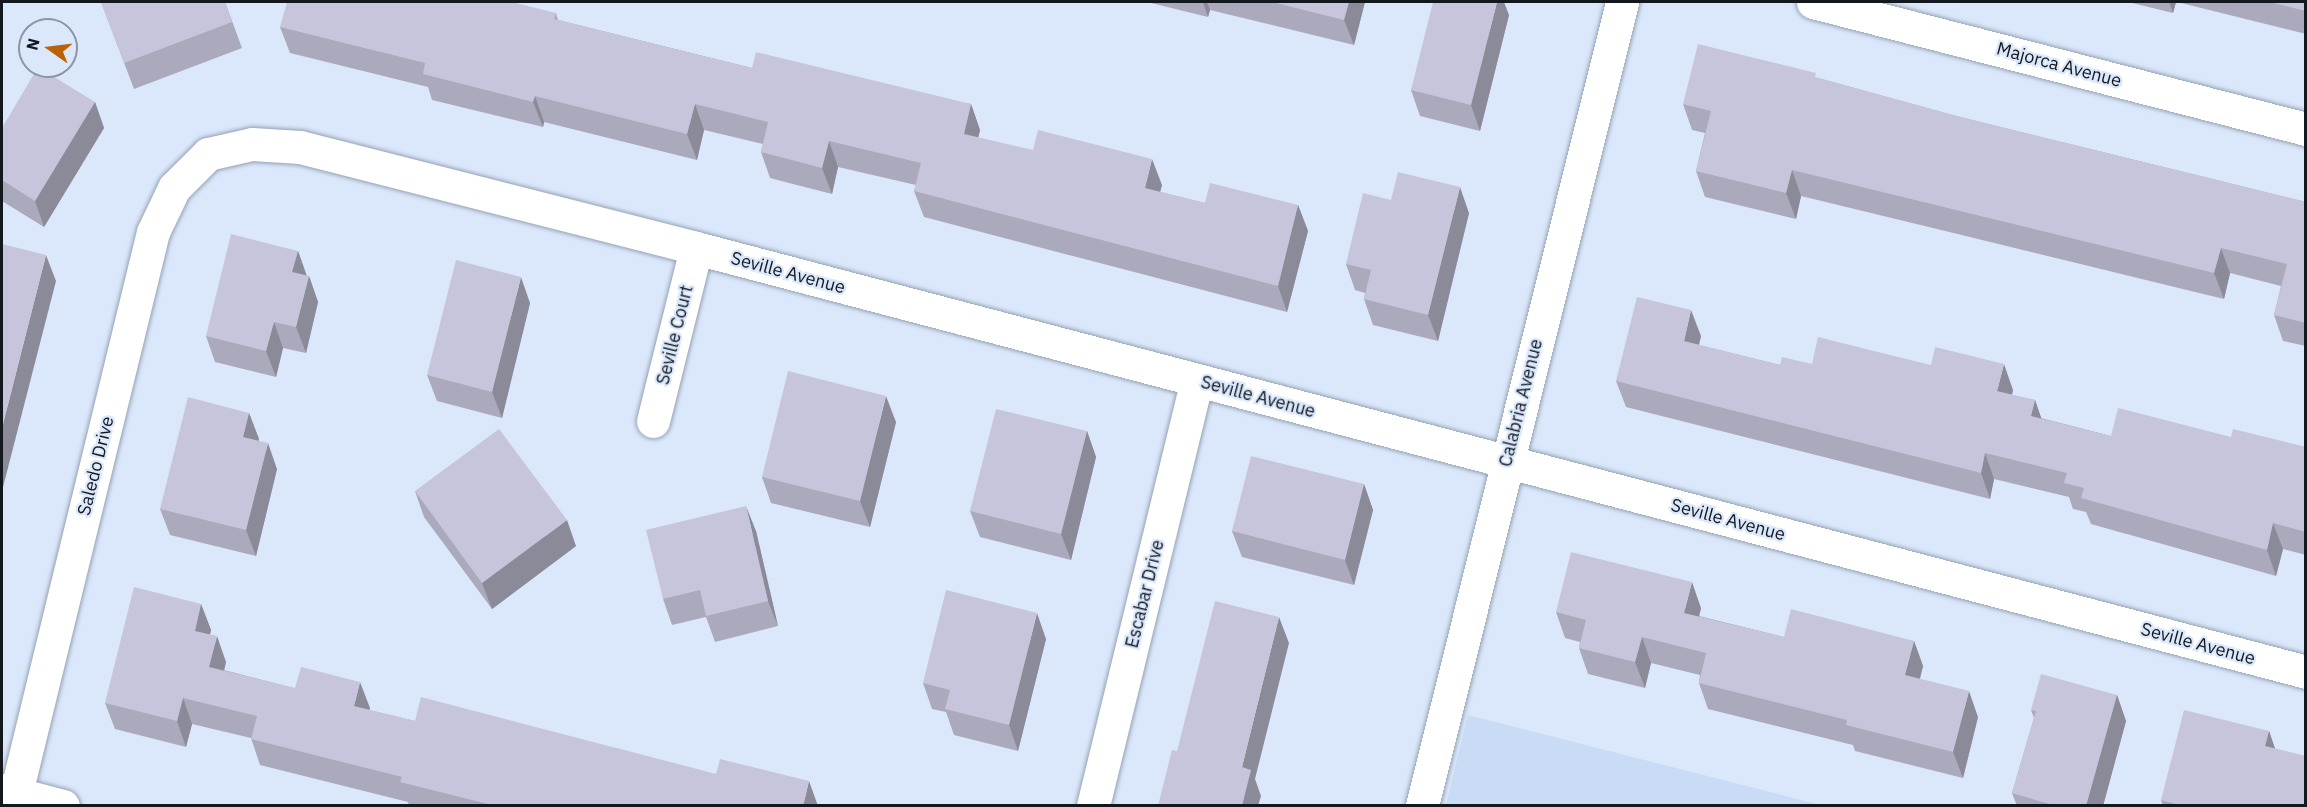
<!DOCTYPE html>
<style>
body{margin:0}
#map{position:relative;width:2307px;height:807px;overflow:hidden;background:#dbe8fc;font-family:"IBM Plex Sans",sans-serif}
div>[style]{position:absolute}
.built>*{inset:0;background:#cadbf5}
.roads{filter:drop-shadow(0 0 2px #96a2b4) drop-shadow(0 0 2px #96a2b4)}
.minor>*{height:33px;margin:-16.5px;padding:0 16.5px;transform-origin:16.5px;border-radius:16.5px;background:#fff}
.wall>*{inset:0;background:#aba9bc}
.shaded-wall>*{inset:0;background:#8b8a99}
.building>*{inset:0;background:#c7c5db}
span{translate:-50% -50%;white-space:nowrap;text-align:center;line-height:1.15;-webkit-text-stroke:4.5px #dbe8fc;paint-order:stroke}
.street-label{font-size:18px;color:#13181f}
.frame{position:absolute;inset:0;border:3px solid #13181f;pointer-events:none}
.north{position:absolute;left:18px;top:18px;width:60px;height:60px;box-sizing:border-box;background:#dbe8fc;border:2px solid #8b95a4;border-radius:50%;rotate:284deg;font-size:16px;font-weight:700;line-height:24px;text-align:center;color:#13181f}
.north::after{content:'';display:block;margin:auto;width:21px;height:27px;background:#bc6107;clip-path:polygon(50% 0,100% 100%,50% 72%,0 100%)}
</style>
<div id="map">
<div class="built">
<i style="clip-path:polygon(1468px 715px,1821px 805px,1446px 805px)"></i>
</div>
<div class="roads">
<div class="minor">
<i style="left:1813px;top:2px;width:509px;rotate:14.45deg"></i>
<i style="left:653px;top:421px;width:178px;rotate:-76deg"></i>
<i style="left:2px;top:790px;width:63px;rotate:14.7deg"></i>
<i style="left:16px;top:793px;width:577px;rotate:-76.28deg"></i>
<i style="left:153px;top:232px;width:49px;rotate:-64.5deg"></i>
<i style="left:174px;top:188px;width:48px;rotate:-45deg"></i>
<i style="left:208px;top:154px;width:45px;rotate:-12.8deg"></i>
<i style="left:252px;top:144px;width:48px;rotate:3.6deg"></i>
<i style="left:300px;top:147px;width:409px;rotate:14.3deg"></i>
<i style="left:696px;top:248px;width:1665px;rotate:14.75deg"></i>
<i style="left:1093px;top:806px;width:436px;rotate:-76.3deg"></i>
<i style="left:1422px;top:806px;width:829px;rotate:-76.03deg"></i>
</div>
</div>
<div class="wall">
<i style="clip-path:polygon(101px 2px,225px 2px,242px 48px,134px 89px)"></i>
<i style="clip-path:polygon(1147px 2px,1365px 2px,1354px 45px,1210px 10px,1208px 17px)"></i>
<i style="clip-path:polygon(2128px 2px,2176px 2px,2173px 13px)"></i>
<i style="clip-path:polygon(2177px 2px,2306px 2px,2306px 34px)"></i>
<i style="clip-path:polygon(556px 13px,558px 20px,752px 68px,971px 104px,980px 130px,978px 138px,1162px 185px,1160px 192px,1205px 203px,1298px 205px,1308px 231px,1287px 312px,924px 217px,914px 191px,916px 185px,838px 167px,832px 194px,770px 178px,761px 152px,763px 144px,704px 130px,697px 160px,544px 122px,543px 127px,432px 100px,428px 87px,290px 53px,280px 27px)"></i>
<i style="clip-path:polygon(1509px 15px,1480px 131px,1420px 116px,1411px 90px)"></i>
<i style="clip-path:polygon(1818px 78px,1960px 117px,2306px 202px,2306px 346px,2283px 341px,2274px 315px,2281px 286px,2230px 273px,2224px 299px,1801px 196px,1796px 219px,1705px 197px,1696px 171px,1705px 133px,1692px 130px,1683px 104px)"></i>
<i style="clip-path:polygon(95px 102px,104px 128px,44px 227px,2px 201px,2px 128px)"></i>
<i style="clip-path:polygon(1391px 200px,1469px 213px,1438px 341px,1373px 325px,1364px 299px,1365px 293px,1355px 290px,1346px 264px)"></i>
<i style="clip-path:polygon(298px 251px,307px 276px,309px 276px,318px 302px,306px 353px,283px 348px,276px 377px,215px 362px,206px 336px)"></i>
<i style="clip-path:polygon(530px 303px,502px 418px,437px 401px,427px 375px)"></i>
<i style="clip-path:polygon(1701px 336px,1699px 345px,1780px 365px,1812px 364px,2013px 390px,2012px 395px,2035px 400px,2041px 418px,2111px 436px,2231px 437px,2306px 447px,2306px 555px,2283px 549px,2276px 576px,2091px 524px,2086px 512px,2073px 509px,2069px 497px,1994px 479px,1990px 499px,1626px 407px,1616px 381px)"></i>
<i style="clip-path:polygon(249px 413px,259px 439px,258px 440px,277px 469px,256px 556px,170px 535px,160px 509px)"></i>
<i style="clip-path:polygon(896px 422px,870px 527px,771px 503px,762px 477px)"></i>
<i style="clip-path:polygon(1087px 431px,1096px 457px,1071px 560px,980px 537px,970px 511px)"></i>
<i style="clip-path:polygon(1364px 484px,1373px 510px,1354px 585px,1242px 557px,1232px 531px)"></i>
<i style="clip-path:polygon(415px 491px,576px 546px,492px 609px,424px 517px)"></i>
<i style="clip-path:polygon(756px 531px,778px 626px,715px 642px,706px 617px,672px 625px,663px 599px)"></i>
<i style="clip-path:polygon(201px 604px,211px 630px,210px 635px,226px 662px,224px 670px,370px 708px,369px 710px,415px 721px,818px 806px,409px 806px,408px 802px,260px 765px,251px 738px,192px 724px,186px 747px,115px 729px,105px 703px)"></i>
<i style="clip-path:polygon(1701px 608px,1699px 616px,1784px 637px,1914px 641px,1923px 666px,1920px 679px,1978px 717px,1963px 778px,1855px 751px,1853px 745px,1708px 709px,1699px 683px,1700px 675px,1651px 663px,1645px 688px,1588px 674px,1579px 648px,1580px 642px,1565px 638px,1556px 612px)"></i>
<i style="clip-path:polygon(1046px 639px,1018px 751px,954px 735px,946px 712px,932px 709px,923px 683px)"></i>
<i style="clip-path:polygon(2117px 695px,2126px 721px,2103px 806px,2017px 806px,2012px 793px,2034px 718px,2031px 710px)"></i>
<i style="clip-path:polygon(2269px 731px,2275px 749px,2306px 806px,2163px 806px,2161px 800px)"></i>
</div>
<div class="shaded-wall">
<i style="clip-path:polygon(1203px 2px,1207px 2px,1210px 10px,1208px 17px)"></i>
<i style="clip-path:polygon(1349px 2px,1365px 2px,1354px 45px,1344px 20px)"></i>
<i style="clip-path:polygon(1497px 2px,1504px 2px,1509px 15px,1480px 131px,1471px 105px)"></i>
<i style="clip-path:polygon(2169px 2px,2176px 2px,2173px 13px)"></i>
<i style="clip-path:polygon(535px 96px,544px 122px,543px 127px,533px 102px)"></i>
<i style="clip-path:polygon(95px 102px,104px 128px,44px 227px,35px 201px)"></i>
<i style="clip-path:polygon(695px 104px,704px 130px,697px 160px,687px 134px)"></i>
<i style="clip-path:polygon(971px 104px,980px 130px,973px 160px,964px 134px)"></i>
<i style="clip-path:polygon(829px 141px,838px 167px,832px 194px,822px 168px)"></i>
<i style="clip-path:polygon(1152px 159px,1162px 185px,1154px 214px,1145px 188px)"></i>
<i style="clip-path:polygon(1792px 170px,1801px 196px,1796px 219px,1786px 193px)"></i>
<i style="clip-path:polygon(1460px 187px,1469px 213px,1438px 341px,1428px 315px)"></i>
<i style="clip-path:polygon(1298px 205px,1308px 231px,1287px 312px,1278px 286px)"></i>
<i style="clip-path:polygon(2221px 248px,2230px 273px,2224px 299px,2214px 273px)"></i>
<i style="clip-path:polygon(298px 251px,307px 277px,292px 272px)"></i>
<i style="clip-path:polygon(46px 255px,56px 281px,2px 491px,2px 428px)"></i>
<i style="clip-path:polygon(309px 276px,318px 302px,306px 353px,296px 327px)"></i>
<i style="clip-path:polygon(521px 277px,530px 303px,502px 418px,492px 392px)"></i>
<i style="clip-path:polygon(1691px 310px,1701px 336px,1693px 367px,1684px 341px)"></i>
<i style="clip-path:polygon(274px 322px,283px 348px,276px 377px,266px 351px)"></i>
<i style="clip-path:polygon(2004px 364px,2013px 390px,2006px 417px,1997px 391px)"></i>
<i style="clip-path:polygon(886px 396px,896px 422px,870px 527px,860px 501px)"></i>
<i style="clip-path:polygon(2035px 400px,2044px 426px,2031px 416px)"></i>
<i style="clip-path:polygon(249px 413px,259px 439px,253px 463px,243px 437px)"></i>
<i style="clip-path:polygon(1087px 431px,1096px 457px,1071px 560px,1061px 534px)"></i>
<i style="clip-path:polygon(268px 443px,277px 469px,256px 556px,246px 530px)"></i>
<i style="clip-path:polygon(1985px 453px,1994px 479px,1990px 499px,1981px 473px)"></i>
<i style="clip-path:polygon(1364px 484px,1373px 510px,1354px 585px,1345px 560px)"></i>
<i style="clip-path:polygon(746px 506px,756px 531px,778px 626px,768px 601px)"></i>
<i style="clip-path:polygon(567px 520px,576px 546px,492px 609px,482px 583px)"></i>
<i style="clip-path:polygon(2273px 523px,2283px 549px,2276px 576px,2267px 550px)"></i>
<i style="clip-path:polygon(1692px 582px,1701px 608px,1694px 638px,1684px 613px)"></i>
<i style="clip-path:polygon(201px 604px,211px 630px,204px 657px,195px 631px)"></i>
<i style="clip-path:polygon(1037px 613px,1046px 639px,1018px 751px,1009px 725px)"></i>
<i style="clip-path:polygon(1279px 617px,1289px 643px,1255px 779px,1261px 796px,1258px 806px,1242px 806px,1242px 767px)"></i>
<i style="clip-path:polygon(217px 636px,226px 662px,219px 693px,209px 667px)"></i>
<i style="clip-path:polygon(1642px 637px,1651px 663px,1645px 688px,1635px 662px)"></i>
<i style="clip-path:polygon(1914px 641px,1923px 666px,1914px 701px,1905px 675px)"></i>
<i style="clip-path:polygon(360px 682px,370px 708px,364px 732px,354px 706px)"></i>
<i style="clip-path:polygon(1969px 691px,1978px 717px,1963px 778px,1953px 752px)"></i>
<i style="clip-path:polygon(2117px 695px,2126px 721px,2103px 806px,2086px 806px)"></i>
<i style="clip-path:polygon(183px 698px,192px 724px,186px 747px,177px 721px)"></i>
<i style="clip-path:polygon(2269px 731px,2278px 757px,2265px 746px)"></i>
<i style="clip-path:polygon(809px 781px,818px 806px,803px 806px)"></i>
</div>
<div class="building">
<i style="clip-path:polygon(101px 2px,225px 2px,232px 22px,124px 63px)"></i>
<i style="clip-path:polygon(287px 2px,511px 2px,556px 13px,554px 19px,752px 68px,756px 52px,971px 104px,964px 134px,1033px 150px,1038px 130px,1152px 159px,1145px 188px,1205px 203px,1210px 183px,1298px 205px,1278px 286px,914px 191px,921px 163px,829px 141px,822px 168px,761px 152px,768px 122px,695px 104px,687px 134px,535px 96px,533px 102px,423px 74px,425px 63px,280px 27px)"></i>
<i style="clip-path:polygon(1272px 2px,1349px 2px,1344px 20px)"></i>
<i style="clip-path:polygon(1433px 2px,1497px 2px,1471px 105px,1411px 90px)"></i>
<i style="clip-path:polygon(2269px 2px,2306px 2px,2306px 11px)"></i>
<i style="clip-path:polygon(1698px 44px,1816px 73px,1815px 77px,1960px 117px,2306px 202px,2306px 323px,2274px 315px,2287px 264px,2221px 248px,2214px 273px,1792px 170px,1786px 193px,1696px 171px,1711px 111px,1683px 104px)"></i>
<i style="clip-path:polygon(38px 67px,95px 102px,35px 201px,2px 180px,2px 128px)"></i>
<i style="clip-path:polygon(1398px 172px,1460px 187px,1428px 315px,1364px 299px,1371px 270px,1346px 264px,1363px 193px,1391px 200px)"></i>
<i style="clip-path:polygon(231px 234px,298px 251px,292px 272px,309px 276px,296px 327px,274px 322px,266px 351px,206px 336px)"></i>
<i style="clip-path:polygon(2px 244px,46px 255px,2px 428px)"></i>
<i style="clip-path:polygon(456px 260px,521px 277px,492px 392px,427px 375px)"></i>
<i style="clip-path:polygon(1637px 297px,1691px 310px,1684px 341px,1780px 365px,1782px 357px,1812px 364px,1818px 337px,1931px 365px,1935px 347px,2004px 364px,1997px 391px,2035px 400px,2031px 416px,2111px 436px,2118px 408px,2231px 437px,2233px 429px,2306px 447px,2306px 532px,2273px 523px,2267px 550px,2081px 498px,2084px 488px,2064px 483px,2067px 473px,1985px 453px,1981px 473px,1616px 381px)"></i>
<i style="clip-path:polygon(788px 371px,886px 396px,860px 501px,762px 477px)"></i>
<i style="clip-path:polygon(188px 397px,249px 413px,243px 437px,268px 443px,246px 530px,160px 509px)"></i>
<i style="clip-path:polygon(996px 409px,1087px 431px,1061px 534px,970px 511px)"></i>
<i style="clip-path:polygon(499px 429px,567px 520px,482px 583px,415px 491px)"></i>
<i style="clip-path:polygon(1251px 456px,1364px 484px,1345px 560px,1232px 531px)"></i>
<i style="clip-path:polygon(746px 506px,768px 601px,706px 616px,700px 590px,663px 599px,646px 530px)"></i>
<i style="clip-path:polygon(1571px 552px,1692px 582px,1684px 613px,1784px 637px,1791px 609px,1914px 641px,1905px 675px,1969px 691px,1953px 752px,1846px 725px,1847px 720px,1699px 683px,1706px 653px,1642px 637px,1635px 662px,1579px 648px,1586px 620px,1556px 612px)"></i>
<i style="clip-path:polygon(134px 587px,201px 604px,195px 631px,217px 636px,209px 667px,295px 688px,301px 667px,360px 682px,354px 706px,415px 721px,421px 697px,716px 774px,720px 759px,809px 781px,803px 806px,496px 806px,400px 782px,402px 777px,251px 739px,257px 716px,183px 698px,177px 721px,105px 703px)"></i>
<i style="clip-path:polygon(946px 590px,1037px 613px,1009px 725px,945px 709px,950px 690px,923px 683px)"></i>
<i style="clip-path:polygon(1215px 601px,1279px 617px,1242px 767px,1251px 770px,1242px 806px,1158px 806px,1172px 750px,1177px 751px)"></i>
<i style="clip-path:polygon(2041px 674px,2117px 695px,2086px 806px,2056px 806px,2012px 793px,2036px 711px,2031px 710px)"></i>
<i style="clip-path:polygon(2184px 710px,2269px 731px,2265px 746px,2306px 756px,2306px 806px,2183px 806px,2161px 800px)"></i>
</div>
<div class="street-label">
<span style="left:2059px;top:65px;rotate:15deg">Majorca Avenue</span>
<span style="left:788px;top:273px;rotate:15deg">Seville Avenue</span>
<span style="left:675px;top:335px;rotate:-76deg">Seville Court</span>
<span style="left:1258px;top:397px;rotate:15deg">Seville Avenue</span>
<span style="left:1521px;top:403px;rotate:-76deg">Calabria Avenue</span>
<span style="left:96px;top:466px;rotate:-76deg">Saledo Drive</span>
<span style="left:1728px;top:520px;rotate:15deg">Seville Avenue</span>
<span style="left:1145px;top:594px;rotate:-76deg">Escabar Drive</span>
<span style="left:2198px;top:644px;rotate:15deg">Seville Avenue</span>
</div>
<div class="frame"></div>
<div class="north">N</div>
</div>
